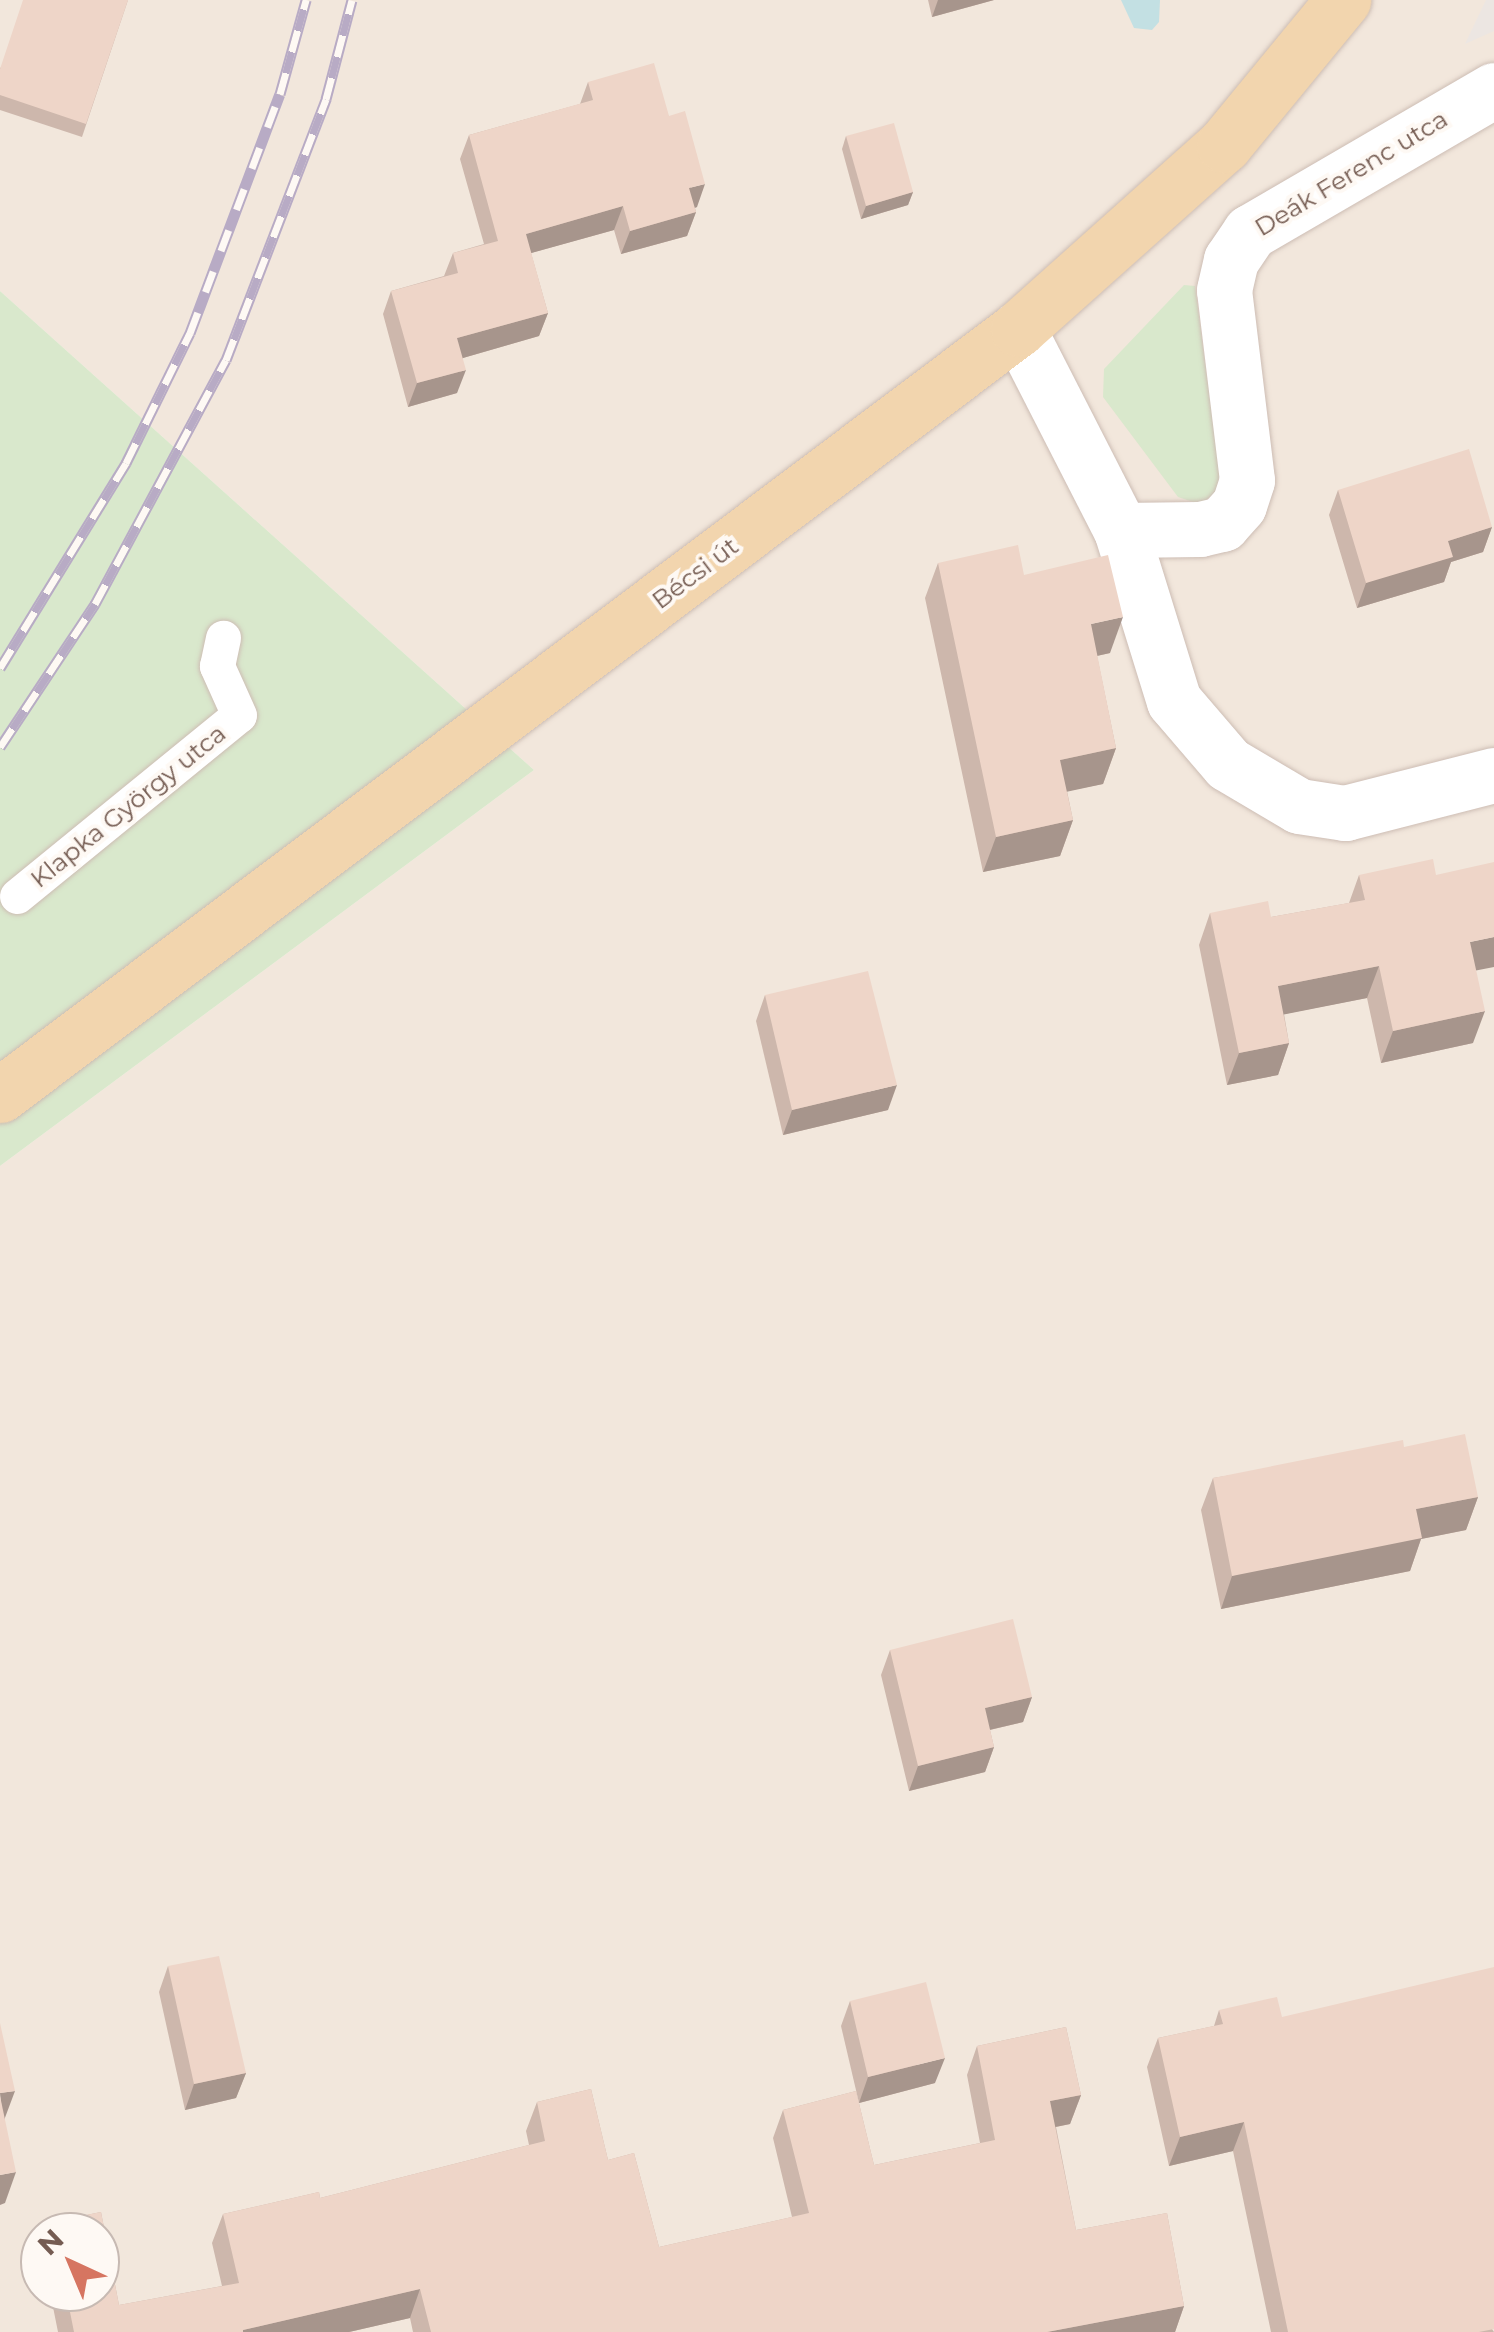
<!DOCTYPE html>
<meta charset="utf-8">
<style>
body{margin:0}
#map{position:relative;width:1494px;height:2332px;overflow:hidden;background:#fbf5ed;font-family:Montserrat,sans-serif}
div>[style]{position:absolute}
.residential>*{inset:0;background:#f2e7dc}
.industrial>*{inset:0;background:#ece6e2}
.green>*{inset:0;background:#d9e8cc}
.water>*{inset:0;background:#c3e0e3}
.roads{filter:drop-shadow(0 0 2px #cdbdb4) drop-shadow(0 0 2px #cdbdb4)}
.lane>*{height:35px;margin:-17.5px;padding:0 17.5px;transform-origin:17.5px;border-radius:17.5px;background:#fff}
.street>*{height:55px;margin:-27.5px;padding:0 27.5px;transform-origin:27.5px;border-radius:27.5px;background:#fff}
.primary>*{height:55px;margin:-27.5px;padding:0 27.5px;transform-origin:27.5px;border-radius:27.5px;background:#f2d5ae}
.rail>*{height:11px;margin-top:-5.5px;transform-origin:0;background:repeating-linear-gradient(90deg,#fef9f4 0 22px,#b8abc5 0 44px);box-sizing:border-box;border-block:2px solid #b8abc5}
.wall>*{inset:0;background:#cdb7ac}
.shaded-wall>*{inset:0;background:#a7958c}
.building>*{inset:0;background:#eed5c8}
span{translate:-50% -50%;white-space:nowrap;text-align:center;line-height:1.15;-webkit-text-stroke:8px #fef9f4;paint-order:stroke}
.street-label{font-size:25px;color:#755c52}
.north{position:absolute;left:20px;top:2212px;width:100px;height:100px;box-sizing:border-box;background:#fef9f4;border:2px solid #c7bab3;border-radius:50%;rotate:316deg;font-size:28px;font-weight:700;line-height:40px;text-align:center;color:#755c52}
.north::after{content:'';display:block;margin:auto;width:35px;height:45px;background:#d67561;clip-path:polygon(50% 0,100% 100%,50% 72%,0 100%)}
</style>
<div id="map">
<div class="residential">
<i style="clip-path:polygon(evenodd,0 0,1494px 0,1494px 2332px,0 2332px,0 1166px,534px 770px,0 291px,0 0,40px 2232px,100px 2232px,100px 2292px,40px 2292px,40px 2232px)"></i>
</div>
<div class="industrial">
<i style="clip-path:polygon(1486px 0,1494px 0,1494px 31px,1465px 44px)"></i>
</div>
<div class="green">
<i style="clip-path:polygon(1184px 285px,1195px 286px,1220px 476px,1215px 494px,1199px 504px,1178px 497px,1103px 397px,1104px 369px)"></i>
<i style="clip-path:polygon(0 291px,534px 770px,0 1166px)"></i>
</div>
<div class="water">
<i style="clip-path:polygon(1121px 0,1160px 0,1159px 22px,1152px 30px,1134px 28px)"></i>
</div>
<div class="roads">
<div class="lane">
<i style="left:17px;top:896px;width:286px;rotate:-39.2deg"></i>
<i style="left:239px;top:715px;width:54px;rotate:-114.2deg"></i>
<i style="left:217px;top:666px;width:29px;rotate:-78deg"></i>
</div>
<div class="street">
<i style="left:1018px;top:329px;width:226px;rotate:62.9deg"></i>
<i style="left:1121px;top:530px;width:179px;rotate:72.8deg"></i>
<i style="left:1174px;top:701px;width:83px;rotate:49.4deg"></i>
<i style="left:1228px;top:764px;width:82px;rotate:30.6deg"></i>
<i style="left:1299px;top:806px;width:47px;rotate:8.7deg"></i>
<i style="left:1345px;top:813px;width:154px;rotate:-14.3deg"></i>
<i style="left:1121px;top:530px;width:79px;rotate:-0.7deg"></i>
<i style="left:1200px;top:529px;width:23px;rotate:-13deg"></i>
<i style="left:1222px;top:524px;width:25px;rotate:-48deg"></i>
<i style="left:1239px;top:505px;width:26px;rotate:-72deg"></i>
<i style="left:1247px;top:480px;width:191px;rotate:-96.9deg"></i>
<i style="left:1224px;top:290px;width:31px;rotate:-77deg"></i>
<i style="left:1231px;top:260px;width:34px;rotate:-56deg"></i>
<i style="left:1250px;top:232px;width:282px;rotate:-30.2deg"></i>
</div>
<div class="primary">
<i style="left:0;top:1095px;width:1274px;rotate:-36.96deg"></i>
<i style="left:1018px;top:329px;width:276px;rotate:-41.8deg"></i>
<i style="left:1224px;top:145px;width:188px;rotate:-50.6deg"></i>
</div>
</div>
<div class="rail">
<i style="left:0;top:668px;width:241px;rotate:-58.4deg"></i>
<i style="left:126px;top:463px;width:145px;rotate:-63.8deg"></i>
<i style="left:190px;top:333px;width:255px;rotate:-69.4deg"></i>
<i style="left:280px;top:94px;width:98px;rotate:-74.5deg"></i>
<i style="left:0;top:747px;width:172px;rotate:-56.4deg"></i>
<i style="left:95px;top:604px;width:277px;rotate:-61.8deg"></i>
<i style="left:226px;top:360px;width:280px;rotate:-69deg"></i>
<i style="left:326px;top:99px;width:102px;rotate:-75.3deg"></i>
</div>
<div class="wall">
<i style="clip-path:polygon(128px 0,82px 137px,0 110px,0 68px)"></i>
<i style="clip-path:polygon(928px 0,994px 0,932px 17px)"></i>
<i style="clip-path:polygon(588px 82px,669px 116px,697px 207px,695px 208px,696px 212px,687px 236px,621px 254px,614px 230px,531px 253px,548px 313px,539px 336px,463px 358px,457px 393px,408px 407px,383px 314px,391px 291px,444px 276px,453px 253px,484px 244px,460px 159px,469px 135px,580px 104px)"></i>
<i style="clip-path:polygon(846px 136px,913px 192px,908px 205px,861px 219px,842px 149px)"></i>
<i style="clip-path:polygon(1338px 490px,1492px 527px,1483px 552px,1451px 562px,1444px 582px,1357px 608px,1329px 515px)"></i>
<i style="clip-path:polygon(938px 563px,1024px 575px,1110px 653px,1097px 656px,1116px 748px,1103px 784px,1067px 791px,1073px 820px,1060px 856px,983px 872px,925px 598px)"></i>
<i style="clip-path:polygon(1359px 875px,1436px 875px,1476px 970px,1473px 1043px,1381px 1063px,1367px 998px,1284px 1014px,1289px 1043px,1278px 1075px,1227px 1085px,1199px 945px,1210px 913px,1271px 917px,1349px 903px)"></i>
<i style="clip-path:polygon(765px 995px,888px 1110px,783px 1135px,756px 1021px)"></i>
<i style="clip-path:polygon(1404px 1447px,1478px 1497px,1466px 1530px,1421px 1539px,1410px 1571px,1221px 1609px,1201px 1510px,1213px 1478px)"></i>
<i style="clip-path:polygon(890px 1650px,1032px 1697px,1023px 1722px,990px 1730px,994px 1747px,985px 1772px,909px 1791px,881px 1675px)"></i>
<i style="clip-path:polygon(168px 1966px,246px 2073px,236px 2098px,185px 2110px,159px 1992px)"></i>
<i style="clip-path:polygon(850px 2001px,935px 2083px,859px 2103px,841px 2026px)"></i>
<i style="clip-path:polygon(1219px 2010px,1282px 2017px,1494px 2332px,1271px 2332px,1233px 2151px,1169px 2166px,1147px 2067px,1158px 2038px,1214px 2026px)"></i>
<i style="clip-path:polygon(1066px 2027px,1081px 2095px,1070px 2124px,1056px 2127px,1076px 2230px,1167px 2213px,1184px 2306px,1175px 2332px,413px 2332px,410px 2318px,349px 2332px,58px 2332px,50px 2292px,100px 2292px,100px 2232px,48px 2232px,52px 2222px,101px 2212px,119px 2305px,222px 2286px,212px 2243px,223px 2214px,319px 2192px,320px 2198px,529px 2145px,526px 2131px,537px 2102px,591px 2089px,608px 2160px,634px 2153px,659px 2247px,792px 2217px,773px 2138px,783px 2110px,856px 2091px,874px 2165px,980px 2143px,967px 2075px,977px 2046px)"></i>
</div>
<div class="shaded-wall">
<i style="clip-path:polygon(938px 0,994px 0,932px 17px)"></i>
<i style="clip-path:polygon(705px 184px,697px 207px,681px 212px,689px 188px)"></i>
<i style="clip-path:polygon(913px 192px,908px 205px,861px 219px,866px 206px)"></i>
<i style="clip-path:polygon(623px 206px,614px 230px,517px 257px,526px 234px)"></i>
<i style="clip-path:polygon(696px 212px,687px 236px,621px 254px,630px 231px)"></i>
<i style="clip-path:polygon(548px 313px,539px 336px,449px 362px,457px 338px)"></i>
<i style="clip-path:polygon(466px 370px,457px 393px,408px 407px,417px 383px)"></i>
<i style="clip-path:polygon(1492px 527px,1483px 552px,1451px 562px,1444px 582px,1357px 608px,1366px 583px,1448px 541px)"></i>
<i style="clip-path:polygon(1123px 617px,1110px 653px,1078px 660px,1091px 624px)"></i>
<i style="clip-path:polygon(1116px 748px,1103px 784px,1047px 796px,1060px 760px)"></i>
<i style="clip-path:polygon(1073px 820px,1060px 856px,983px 872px,996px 837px)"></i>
<i style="clip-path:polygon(1494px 937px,1494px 967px,1458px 974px,1470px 942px)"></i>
<i style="clip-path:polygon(1379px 966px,1367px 998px,1266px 1018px,1278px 986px)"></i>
<i style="clip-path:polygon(1485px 1011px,1473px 1043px,1381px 1063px,1393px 1031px)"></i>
<i style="clip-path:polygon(1289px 1043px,1278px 1075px,1227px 1085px,1239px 1053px)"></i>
<i style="clip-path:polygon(897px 1085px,888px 1110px,783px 1135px,792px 1110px)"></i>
<i style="clip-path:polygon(1478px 1497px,1466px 1530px,1421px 1539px,1410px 1571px,1221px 1609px,1232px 1576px,1416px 1509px)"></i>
<i style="clip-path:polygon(1032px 1697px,1023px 1722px,976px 1733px,985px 1708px)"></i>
<i style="clip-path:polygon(994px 1747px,985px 1772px,909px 1791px,918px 1766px)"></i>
<i style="clip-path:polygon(945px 2058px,935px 2083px,859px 2103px,868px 2077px)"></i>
<i style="clip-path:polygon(246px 2073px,236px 2098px,185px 2110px,194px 2084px)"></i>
<i style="clip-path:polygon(15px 2091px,3px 2123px,0 2093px)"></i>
<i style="clip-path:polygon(1081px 2095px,1070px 2124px,1040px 2130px,1050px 2101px)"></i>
<i style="clip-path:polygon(1244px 2122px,1233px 2151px,1169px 2166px,1180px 2137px)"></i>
<i style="clip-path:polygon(16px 2172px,5px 2203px,0 2205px,0 2175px)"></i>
<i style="clip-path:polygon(420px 2289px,410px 2318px,349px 2332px,242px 2332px,243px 2330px)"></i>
<i style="clip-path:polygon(1184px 2306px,1175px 2332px,1047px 2332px)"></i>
</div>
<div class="building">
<i style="clip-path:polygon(23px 0,128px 0,86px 124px,0 95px,0 69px)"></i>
<i style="clip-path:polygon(654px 63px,669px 116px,685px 111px,705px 184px,689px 188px,696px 212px,630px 231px,623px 206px,526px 234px,548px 313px,457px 338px,466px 370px,417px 383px,391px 291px,458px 273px,453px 253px,498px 241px,469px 135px,593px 100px,588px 82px)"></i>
<i style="clip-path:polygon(894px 123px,913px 192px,866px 206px,846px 136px)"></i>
<i style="clip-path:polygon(1469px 449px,1492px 527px,1448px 541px,1453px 557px,1366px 583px,1338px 490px)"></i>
<i style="clip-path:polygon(1018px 545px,1024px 575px,1108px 555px,1123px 617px,1091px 624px,1116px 748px,1060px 760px,1073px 820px,996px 837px,938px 563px)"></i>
<i style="clip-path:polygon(1433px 859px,1436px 875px,1494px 862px,1494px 937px,1470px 942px,1485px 1011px,1393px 1031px,1379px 966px,1278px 986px,1289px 1043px,1239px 1053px,1210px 913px,1268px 901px,1271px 917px,1365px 900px,1359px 875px)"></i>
<i style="clip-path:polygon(868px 971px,897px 1085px,792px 1110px,765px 995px)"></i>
<i style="clip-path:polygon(1465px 1434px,1478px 1497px,1416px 1509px,1422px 1538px,1232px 1576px,1213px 1478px,1403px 1440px,1404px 1447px)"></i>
<i style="clip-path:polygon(1013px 1619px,1032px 1697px,985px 1708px,994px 1747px,918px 1766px,890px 1650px)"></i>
<i style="clip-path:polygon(219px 1956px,246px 2073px,194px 2084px,168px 1966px)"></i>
<i style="clip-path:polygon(1494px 1967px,1494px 2329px,1479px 2332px,1288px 2332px,1244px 2122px,1180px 2137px,1158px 2038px,1223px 2024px,1219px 2010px,1277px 1997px,1282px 2017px)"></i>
<i style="clip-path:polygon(926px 1982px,945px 2058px,868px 2077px,850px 2001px)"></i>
<i style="clip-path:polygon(0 2023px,15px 2091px,0 2093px)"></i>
<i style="clip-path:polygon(1066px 2027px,1081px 2095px,1050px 2101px,1076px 2230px,1167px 2213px,1184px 2306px,1047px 2332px,431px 2332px,420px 2289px,243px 2330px,243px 2332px,74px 2332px,66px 2292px,100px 2292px,100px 2232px,54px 2232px,52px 2222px,101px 2212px,119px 2305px,239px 2283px,223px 2214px,319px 2192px,320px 2198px,545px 2141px,537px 2102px,591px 2089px,608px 2160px,634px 2153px,659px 2247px,809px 2213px,783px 2110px,856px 2091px,874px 2165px,995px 2140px,977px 2046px)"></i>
<i style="clip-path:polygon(0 2096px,16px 2172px,0 2175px)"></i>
</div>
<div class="street-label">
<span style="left:1351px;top:173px;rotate:-31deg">Deák Ferenc utca</span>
<span style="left:695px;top:573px;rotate:-37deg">Bécsi út</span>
<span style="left:128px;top:806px;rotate:-39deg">Klapka György utca</span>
</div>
<div class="north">N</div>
</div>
